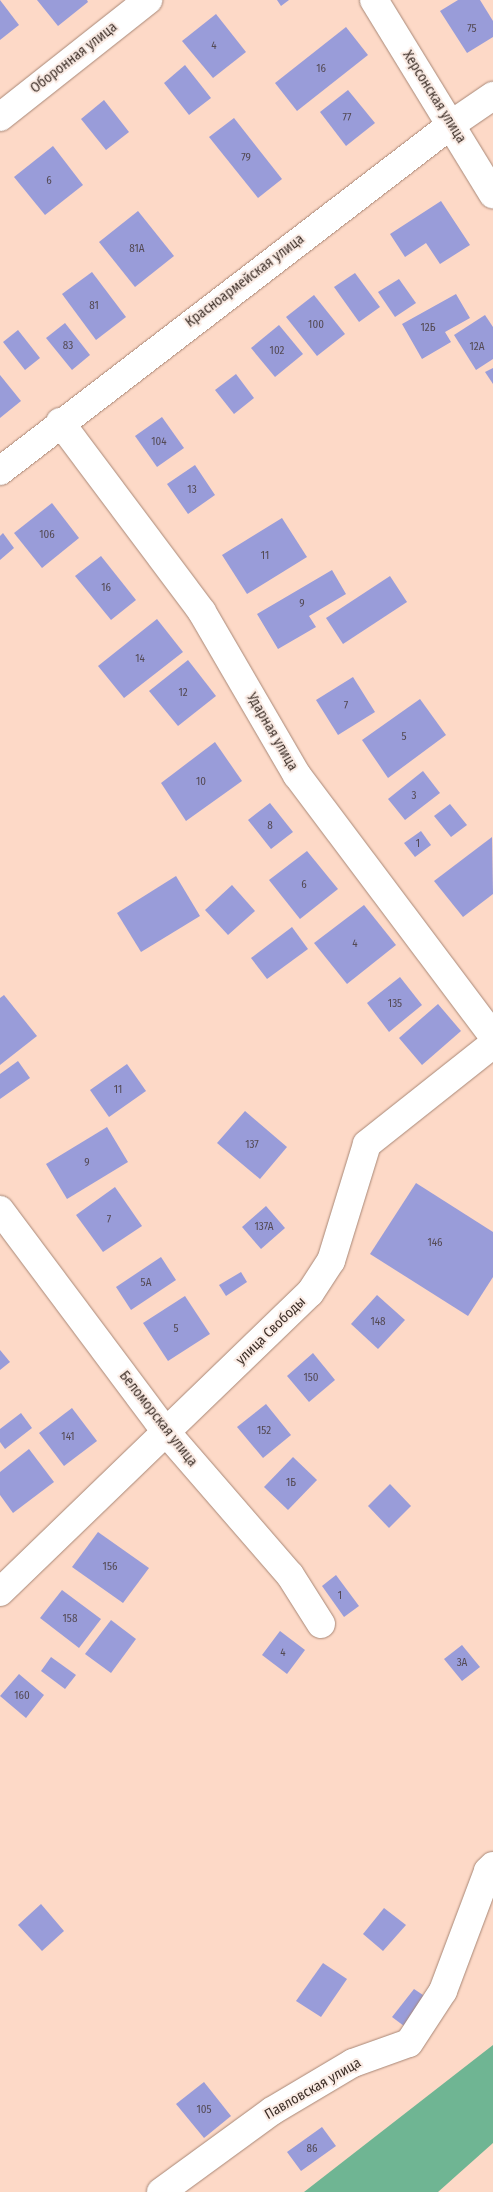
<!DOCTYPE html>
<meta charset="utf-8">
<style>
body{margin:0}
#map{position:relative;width:493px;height:2192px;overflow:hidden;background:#fdd9c7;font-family:"Fira Sans Condensed",sans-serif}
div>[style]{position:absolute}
.forest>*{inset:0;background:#6fb593}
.building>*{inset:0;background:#999cd9}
.roads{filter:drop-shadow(0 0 1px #a88776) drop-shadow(0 0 1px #a88776)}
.street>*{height:28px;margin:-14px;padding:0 14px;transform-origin:14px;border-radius:14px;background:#fff}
span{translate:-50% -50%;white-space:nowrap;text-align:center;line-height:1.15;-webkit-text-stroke:4px #faebe4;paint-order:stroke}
.number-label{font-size:11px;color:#544a54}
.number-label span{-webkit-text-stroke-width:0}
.street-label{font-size:14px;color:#3d2f28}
</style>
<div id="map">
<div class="forest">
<i style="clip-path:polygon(493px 2045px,493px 2143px,438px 2192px,304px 2192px)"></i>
</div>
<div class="building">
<i style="clip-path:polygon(0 0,19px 25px,0 40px)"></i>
<i style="clip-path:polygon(37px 0,87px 0,88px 2px,58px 26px)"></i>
<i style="clip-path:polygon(277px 0,289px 0,281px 6px)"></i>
<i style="clip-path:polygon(458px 0,480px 0,493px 21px,493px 37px,467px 53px,440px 11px)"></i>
<i style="clip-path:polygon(216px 14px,246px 52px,213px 78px,182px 41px)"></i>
<i style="clip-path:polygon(346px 27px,368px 55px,297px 111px,275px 83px)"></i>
<i style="clip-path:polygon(185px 65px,211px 98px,189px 115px,164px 83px)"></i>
<i style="clip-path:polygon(348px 90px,375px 123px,346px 146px,320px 112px)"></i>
<i style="clip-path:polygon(104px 100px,129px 132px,106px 150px,81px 119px)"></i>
<i style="clip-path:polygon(234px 118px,282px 179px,258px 198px,209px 137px)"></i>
<i style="clip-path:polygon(53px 146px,83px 185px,45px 215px,14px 177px)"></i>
<i style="clip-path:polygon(441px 201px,470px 245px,440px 264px,426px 243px,405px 257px,390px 234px)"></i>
<i style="clip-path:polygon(138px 211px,174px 256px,135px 287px,99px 242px)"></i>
<i style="clip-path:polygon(92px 272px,126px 317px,96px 340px,62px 294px)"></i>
<i style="clip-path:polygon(355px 273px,380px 307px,359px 322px,334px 287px)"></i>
<i style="clip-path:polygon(399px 279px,416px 303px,395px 317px,378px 292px)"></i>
<i style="clip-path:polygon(456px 294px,470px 318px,445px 332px,451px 342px,422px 359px,402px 324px)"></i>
<i style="clip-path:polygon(314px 295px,345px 334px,317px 356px,286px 317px)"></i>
<i style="clip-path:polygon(485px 315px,493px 327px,493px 359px,476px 370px,454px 335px)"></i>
<i style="clip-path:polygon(65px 323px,90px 355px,72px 370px,46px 338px)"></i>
<i style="clip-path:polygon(279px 325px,303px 354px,275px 377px,251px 348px)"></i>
<i style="clip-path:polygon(18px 330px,40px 358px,25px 370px,3px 342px)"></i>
<i style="clip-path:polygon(493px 368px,493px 384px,485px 372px)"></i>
<i style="clip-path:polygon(236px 374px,254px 398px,234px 414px,215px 390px)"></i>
<i style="clip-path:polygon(0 375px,21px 401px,0 418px)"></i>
<i style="clip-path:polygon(162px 417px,184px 448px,157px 467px,135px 436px)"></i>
<i style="clip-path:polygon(195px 465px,215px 495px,188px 514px,167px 484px)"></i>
<i style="clip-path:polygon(52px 503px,79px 538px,42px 568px,14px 533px)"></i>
<i style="clip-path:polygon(282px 518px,307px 557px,247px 594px,222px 555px)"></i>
<i style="clip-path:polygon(3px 533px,14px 548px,0 560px,0 536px)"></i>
<i style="clip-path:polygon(101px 556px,136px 600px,111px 620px,75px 576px)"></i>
<i style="clip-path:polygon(332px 570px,346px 594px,309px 616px,316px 627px,278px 649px,257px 614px)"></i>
<i style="clip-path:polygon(390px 576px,407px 602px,343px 644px,326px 618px)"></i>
<i style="clip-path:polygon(157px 619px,183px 652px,124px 698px,98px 666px)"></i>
<i style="clip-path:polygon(188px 660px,216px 696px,178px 726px,149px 691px)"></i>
<i style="clip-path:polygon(353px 677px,375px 712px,338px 735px,316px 700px)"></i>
<i style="clip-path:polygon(420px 699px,446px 735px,388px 778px,362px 740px)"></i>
<i style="clip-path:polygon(215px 742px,242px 781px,186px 821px,161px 783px)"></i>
<i style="clip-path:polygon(423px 771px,440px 793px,405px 820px,388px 799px)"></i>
<i style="clip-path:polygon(270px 803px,293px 832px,271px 849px,248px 820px)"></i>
<i style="clip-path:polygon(450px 804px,467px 825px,451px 837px,434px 816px)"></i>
<i style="clip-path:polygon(421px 831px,431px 845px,415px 857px,404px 843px)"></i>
<i style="clip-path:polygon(492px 837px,493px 894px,463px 917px,434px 881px)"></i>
<i style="clip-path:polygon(307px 851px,338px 889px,300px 919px,269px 880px)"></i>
<i style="clip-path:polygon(176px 876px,200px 916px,141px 952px,117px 913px)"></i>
<i style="clip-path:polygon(232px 885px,255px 911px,228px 935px,205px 910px)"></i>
<i style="clip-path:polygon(364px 905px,396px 945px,347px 984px,314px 943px)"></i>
<i style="clip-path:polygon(292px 927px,308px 949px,267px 979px,251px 958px)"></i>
<i style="clip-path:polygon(400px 977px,422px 1005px,389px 1032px,367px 1003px)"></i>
<i style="clip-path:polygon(4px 995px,37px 1036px,0 1065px,0 998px)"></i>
<i style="clip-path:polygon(438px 1004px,461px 1031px,422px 1065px,399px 1038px)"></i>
<i style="clip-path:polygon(18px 1061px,30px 1078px,0 1099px,0 1074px)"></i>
<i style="clip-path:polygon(127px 1064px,146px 1091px,109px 1117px,90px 1090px)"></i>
<i style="clip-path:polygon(245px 1111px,287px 1147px,260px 1179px,217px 1143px)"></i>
<i style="clip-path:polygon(107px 1127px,128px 1162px,67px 1199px,46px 1164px)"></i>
<i style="clip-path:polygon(416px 1183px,493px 1232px,493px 1277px,468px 1316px,370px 1254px)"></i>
<i style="clip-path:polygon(115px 1187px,142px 1226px,103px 1252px,76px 1215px)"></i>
<i style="clip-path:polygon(266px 1206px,285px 1228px,261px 1249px,242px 1227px)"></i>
<i style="clip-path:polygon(161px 1257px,176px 1280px,131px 1310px,116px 1287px)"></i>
<i style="clip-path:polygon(241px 1272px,247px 1282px,226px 1296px,219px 1285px)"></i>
<i style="clip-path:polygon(377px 1295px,405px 1320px,378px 1349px,351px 1324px)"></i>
<i style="clip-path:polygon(185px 1296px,210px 1334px,168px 1361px,143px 1323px)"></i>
<i style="clip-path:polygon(0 1350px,10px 1362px,0 1370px)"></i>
<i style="clip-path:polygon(313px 1353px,335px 1380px,309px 1402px,287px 1376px)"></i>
<i style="clip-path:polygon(266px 1404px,291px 1435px,263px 1458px,237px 1427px)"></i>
<i style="clip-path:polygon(72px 1408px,97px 1441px,64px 1466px,39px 1433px)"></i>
<i style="clip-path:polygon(21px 1413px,32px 1428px,5px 1449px,0 1442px,0 1429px)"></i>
<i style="clip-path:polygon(29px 1449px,54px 1482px,13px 1513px,0 1495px,0 1472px)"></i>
<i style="clip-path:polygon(293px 1457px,317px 1480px,288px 1510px,264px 1487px)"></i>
<i style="clip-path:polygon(390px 1484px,411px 1506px,389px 1528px,368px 1506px)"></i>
<i style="clip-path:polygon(98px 1532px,149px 1568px,123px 1603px,72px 1567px)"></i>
<i style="clip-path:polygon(336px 1575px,359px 1606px,344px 1617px,322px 1586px)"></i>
<i style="clip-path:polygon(62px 1590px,101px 1619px,79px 1648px,40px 1618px)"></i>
<i style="clip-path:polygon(111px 1620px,136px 1639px,111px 1673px,85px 1654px)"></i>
<i style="clip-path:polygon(280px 1631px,305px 1650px,287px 1674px,262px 1655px)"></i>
<i style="clip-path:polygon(462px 1645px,480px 1667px,462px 1681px,444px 1659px)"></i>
<i style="clip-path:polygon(51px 1657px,76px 1675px,65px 1689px,41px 1671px)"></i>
<i style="clip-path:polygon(19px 1674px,44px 1695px,26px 1718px,0 1696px)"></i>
<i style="clip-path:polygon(41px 1904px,64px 1931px,42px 1951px,18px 1925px)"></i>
<i style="clip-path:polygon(384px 1908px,406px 1925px,383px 1951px,363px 1934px)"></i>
<i style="clip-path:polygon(323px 1963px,347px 1979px,321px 2017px,296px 2001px)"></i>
<i style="clip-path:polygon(414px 1989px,426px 1997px,404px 2026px,392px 2017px)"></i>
<i style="clip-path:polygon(204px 2082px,231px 2116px,204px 2138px,176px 2104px)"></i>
<i style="clip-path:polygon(322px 2127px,336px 2146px,301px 2171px,287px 2152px)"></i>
</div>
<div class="roads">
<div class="street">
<i style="left:374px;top:0;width:228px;rotate:58.5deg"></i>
<i style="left:0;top:117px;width:189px;rotate:-38.3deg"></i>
<i style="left:60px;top:422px;width:237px;rotate:53.2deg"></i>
<i style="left:202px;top:612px;width:189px;rotate:59.8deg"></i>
<i style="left:297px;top:775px;width:326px;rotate:53.1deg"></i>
<i style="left:0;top:471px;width:570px;rotate:-37.51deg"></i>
<i style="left:452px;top:124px;width:50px;rotate:-34.3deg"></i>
<i style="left:0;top:1210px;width:277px;rotate:53.2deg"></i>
<i style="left:166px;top:1432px;width:189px;rotate:49.1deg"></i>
<i style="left:290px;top:1575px;width:58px;rotate:57.7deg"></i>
<i style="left:0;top:1592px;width:431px;rotate:-44deg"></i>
<i style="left:310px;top:1293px;width:38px;rotate:-57deg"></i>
<i style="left:331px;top:1261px;width:122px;rotate:-72.9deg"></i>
<i style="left:367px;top:1144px;width:161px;rotate:-38.4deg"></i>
<i style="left:161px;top:2192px;width:137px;rotate:-36.1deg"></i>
<i style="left:272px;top:2111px;width:94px;rotate:-30.7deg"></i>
<i style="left:353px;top:2063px;width:59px;rotate:-19.7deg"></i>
<i style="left:409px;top:2043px;width:62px;rotate:-56.8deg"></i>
<i style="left:443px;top:1991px;width:128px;rotate:-69.4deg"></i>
<i style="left:488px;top:1871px;width:7px;rotate:-45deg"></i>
</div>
</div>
<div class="number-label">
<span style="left:472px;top:29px">75</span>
<span style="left:214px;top:46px">4</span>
<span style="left:321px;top:69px">16</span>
<span style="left:347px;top:118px">77</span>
<span style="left:246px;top:158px">79</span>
<span style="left:49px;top:181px">6</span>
<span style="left:137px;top:249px">81А</span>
<span style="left:94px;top:306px">81</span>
<span style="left:316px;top:325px">100</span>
<span style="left:428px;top:328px">12Б</span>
<span style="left:68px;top:346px">83</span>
<span style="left:477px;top:347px">12А</span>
<span style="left:277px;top:351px">102</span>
<span style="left:159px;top:442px">104</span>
<span style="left:192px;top:490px">13</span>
<span style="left:47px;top:535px">106</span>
<span style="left:265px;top:556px">11</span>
<span style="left:106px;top:588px">16</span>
<span style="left:302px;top:604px">9</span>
<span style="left:140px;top:659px">14</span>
<span style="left:183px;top:693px">12</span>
<span style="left:346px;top:706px">7</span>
<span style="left:404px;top:737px">5</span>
<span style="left:201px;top:782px">10</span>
<span style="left:414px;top:796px">3</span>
<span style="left:270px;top:826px">8</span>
<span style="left:418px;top:844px">1</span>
<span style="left:304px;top:885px">6</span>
<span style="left:355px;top:944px">4</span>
<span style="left:395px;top:1004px">135</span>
<span style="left:118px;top:1090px">11</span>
<span style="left:252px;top:1145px">137</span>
<span style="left:87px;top:1163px">9</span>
<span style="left:109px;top:1220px">7</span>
<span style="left:264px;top:1227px">137А</span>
<span style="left:435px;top:1243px">146</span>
<span style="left:146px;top:1283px">5А</span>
<span style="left:378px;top:1322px">148</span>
<span style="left:176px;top:1329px">5</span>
<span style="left:311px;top:1378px">150</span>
<span style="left:264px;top:1431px">152</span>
<span style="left:68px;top:1437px">141</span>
<span style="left:291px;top:1483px">1Б</span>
<span style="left:110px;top:1567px">156</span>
<span style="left:340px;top:1596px">1</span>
<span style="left:70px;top:1619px">158</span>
<span style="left:283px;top:1653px">4</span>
<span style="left:462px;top:1663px">3А</span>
<span style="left:22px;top:1696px">160</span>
<span style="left:204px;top:2110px">105</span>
<span style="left:312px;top:2149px">86</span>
</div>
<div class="street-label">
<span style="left:74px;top:58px;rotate:-38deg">Оборонная улица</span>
<span style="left:434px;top:97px;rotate:58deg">Херсонская улица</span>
<span style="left:245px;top:281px;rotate:-37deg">Красноармейская улица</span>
<span style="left:272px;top:732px;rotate:60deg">Ударная улица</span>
<span style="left:271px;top:1331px;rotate:-44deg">улица Свободы</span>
<span style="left:158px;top:1419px;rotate:52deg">Беломорская улица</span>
<span style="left:313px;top:2089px;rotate:-30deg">Павловская улица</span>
</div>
</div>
